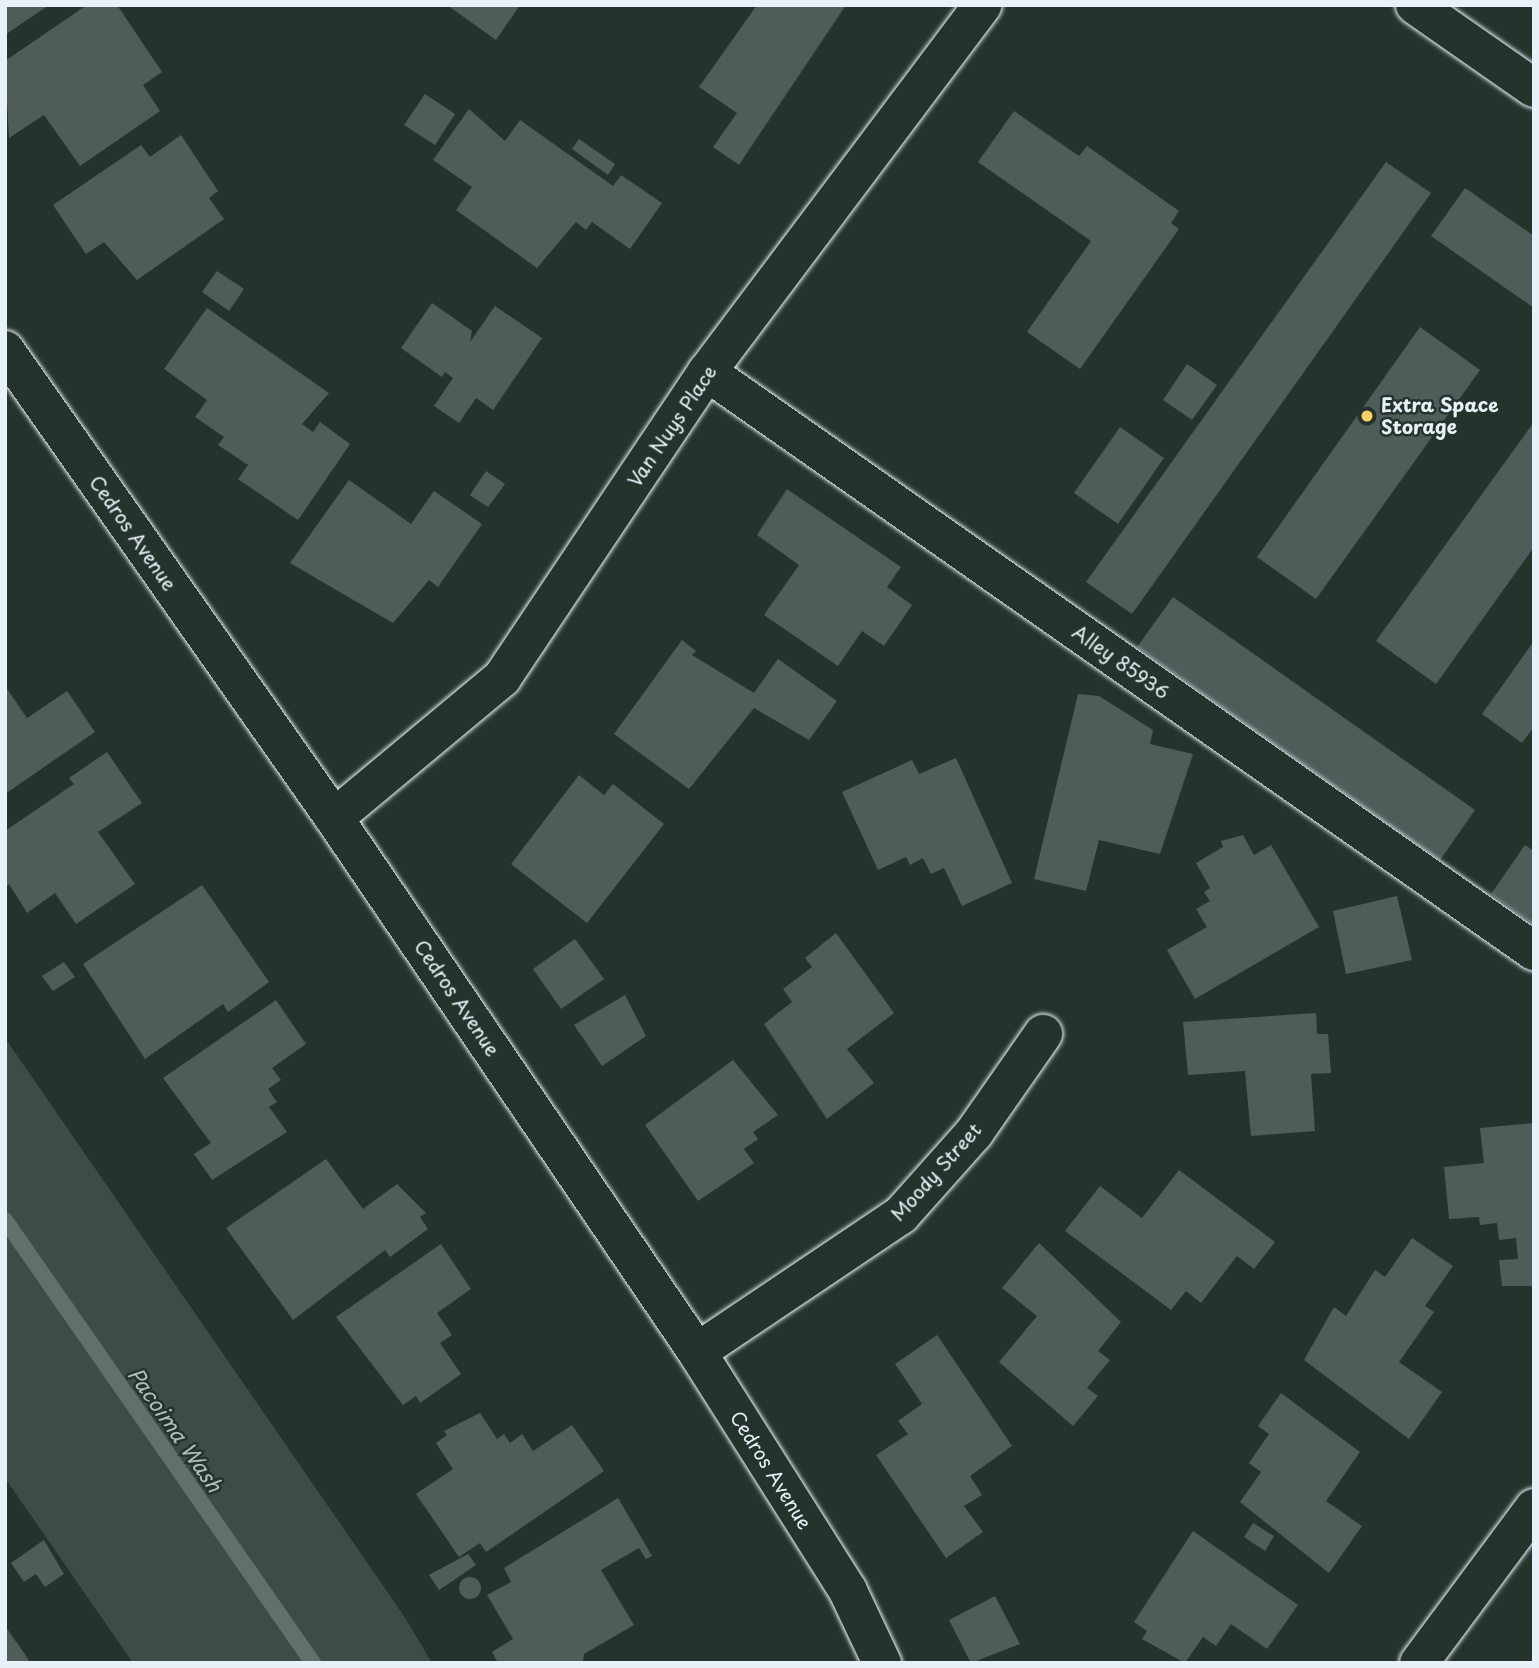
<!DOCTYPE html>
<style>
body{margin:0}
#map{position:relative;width:1539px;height:1668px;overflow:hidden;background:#26332d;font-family:"Playpen Sans",sans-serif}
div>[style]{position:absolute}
.green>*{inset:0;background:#3e4b47}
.stream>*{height:16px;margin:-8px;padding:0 8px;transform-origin:8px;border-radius:8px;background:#636f6d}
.building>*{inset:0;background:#505c59}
.round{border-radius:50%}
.roads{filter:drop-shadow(0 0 2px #e8f1f8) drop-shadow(0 0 2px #e8f1f8)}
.minor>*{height:38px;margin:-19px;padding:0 19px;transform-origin:19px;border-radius:19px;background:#26332d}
.dots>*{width:19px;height:19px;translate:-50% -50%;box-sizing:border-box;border:4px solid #26332d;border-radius:50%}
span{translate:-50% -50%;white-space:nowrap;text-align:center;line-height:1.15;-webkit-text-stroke:5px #26332d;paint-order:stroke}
.poi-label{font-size:19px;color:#e8f1f8;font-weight:700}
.left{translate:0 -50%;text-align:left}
.street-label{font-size:19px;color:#e8f1f8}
.water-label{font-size:21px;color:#b3bdc0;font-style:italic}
.frame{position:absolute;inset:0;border:7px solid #e8f1f8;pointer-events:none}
</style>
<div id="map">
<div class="green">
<i style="clip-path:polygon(5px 1038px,404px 1616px,432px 1663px,133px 1663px,5px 1478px)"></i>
</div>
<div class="stream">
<i style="left:5px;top:1220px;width:540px;rotate:55.19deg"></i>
</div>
<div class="building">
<i style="clip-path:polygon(5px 5px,49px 5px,5px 35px)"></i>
<i style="clip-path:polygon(87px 5px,117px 5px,162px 72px,143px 85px,160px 111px,80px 166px,44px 115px,9px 138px,5px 61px)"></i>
<i style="clip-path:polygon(447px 5px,520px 5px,496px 40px)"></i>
<i style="clip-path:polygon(757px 5px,846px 5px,739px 165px,713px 147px,737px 113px,699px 87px)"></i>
<i style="clip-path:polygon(425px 94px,455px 114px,435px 145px,404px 125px)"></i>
<i style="clip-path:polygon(469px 109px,505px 141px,520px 120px,613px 186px,621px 175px,662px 203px,630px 249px,592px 222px,586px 230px,576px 222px,537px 268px,456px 210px,472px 187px,433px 160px)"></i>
<i style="clip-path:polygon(1014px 111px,1079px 156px,1087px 146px,1179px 211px,1171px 223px,1179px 229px,1080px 369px,1027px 332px,1091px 241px,978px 162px)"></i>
<i style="clip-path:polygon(181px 135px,218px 191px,209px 198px,224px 219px,137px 280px,104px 242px,86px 254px,53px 205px,141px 145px,150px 157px)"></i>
<i style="clip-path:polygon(579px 139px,615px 164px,608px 175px,572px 149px)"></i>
<i style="clip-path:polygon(1386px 162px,1431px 193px,1132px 614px,1086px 582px)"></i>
<i style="clip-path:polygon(1465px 188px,1534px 236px,1534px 308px,1431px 236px)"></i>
<i style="clip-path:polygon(217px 271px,244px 289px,229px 311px,202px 292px)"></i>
<i style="clip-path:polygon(432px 303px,472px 331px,470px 342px,495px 306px,542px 338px,493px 410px,476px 398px,459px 423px,434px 406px,453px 378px,445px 372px,442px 377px,401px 348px)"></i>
<i style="clip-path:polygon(207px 308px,329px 393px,302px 424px,313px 432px,320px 422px,350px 444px,298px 520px,238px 479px,248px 465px,218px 445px,224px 437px,195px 417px,207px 400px,164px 369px)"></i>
<i style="clip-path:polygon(1420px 327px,1480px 370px,1316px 599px,1257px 557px)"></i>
<i style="clip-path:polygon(1187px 364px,1217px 385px,1192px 420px,1163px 400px)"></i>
<i style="clip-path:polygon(1534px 422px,1534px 547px,1436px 684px,1376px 641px)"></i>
<i style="clip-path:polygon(1120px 427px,1164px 458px,1118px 524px,1074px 493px)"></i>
<i style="clip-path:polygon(486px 471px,505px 484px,488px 507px,470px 495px)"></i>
<i style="clip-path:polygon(349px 480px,411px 524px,434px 491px,482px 524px,438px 587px,429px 580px,393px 623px,290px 563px)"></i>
<i style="clip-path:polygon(787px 489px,901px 567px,887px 587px,912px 605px,884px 646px,862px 631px,838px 666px,764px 615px,799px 565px,757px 535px)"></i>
<i style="clip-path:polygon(1173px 597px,1475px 810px,1440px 860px,1137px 647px)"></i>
<i style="clip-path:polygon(682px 640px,696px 651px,692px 655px,754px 693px,778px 659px,837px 701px,809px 740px,754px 708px,689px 789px,614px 734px)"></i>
<i style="clip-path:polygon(1534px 641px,1534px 727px,1522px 743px,1482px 714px)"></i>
<i style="clip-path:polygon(5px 686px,27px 718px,67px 691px,95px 732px,5px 794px)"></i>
<i style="clip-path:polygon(1078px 694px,1099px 696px,1153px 730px,1150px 744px,1193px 754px,1160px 854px,1099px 840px,1086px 891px,1034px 879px)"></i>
<i style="clip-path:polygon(107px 752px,142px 803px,98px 832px,135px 884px,76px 924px,55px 893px,27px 913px,9px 884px,5px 888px,5px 831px,74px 784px,69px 778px)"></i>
<i style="clip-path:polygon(956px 758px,1012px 883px,962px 906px,944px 868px,931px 874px,923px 858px,910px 865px,906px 857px,878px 870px,842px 792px,912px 760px,919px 774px)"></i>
<i style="clip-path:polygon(579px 775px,604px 795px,613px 784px,664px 824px,587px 923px,511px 864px)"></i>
<i style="clip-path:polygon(1243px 835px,1254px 855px,1271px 845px,1319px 927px,1195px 999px,1167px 950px,1207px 927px,1196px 909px,1210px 901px,1204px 892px,1210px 888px,1196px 863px,1223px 847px,1221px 841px)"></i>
<i style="clip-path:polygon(1525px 845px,1534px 851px,1534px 925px,1491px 894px)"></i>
<i style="clip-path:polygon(202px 885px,269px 982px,228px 1012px,223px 1004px,145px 1059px,83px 964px)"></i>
<i style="clip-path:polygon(1397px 896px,1412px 960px,1346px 974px,1333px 911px)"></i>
<i style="clip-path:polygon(836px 933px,894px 1013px,847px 1049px,874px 1083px,827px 1119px,764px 1024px,792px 1002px,783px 989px,812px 967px,805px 958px)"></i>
<i style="clip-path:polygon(575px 939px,604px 979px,561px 1009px,533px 969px)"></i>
<i style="clip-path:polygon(64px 962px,75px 977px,53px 991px,42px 976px)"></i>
<i style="clip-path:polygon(625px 995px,646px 1036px,602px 1066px,574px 1025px)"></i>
<i style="clip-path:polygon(276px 1000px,306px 1044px,272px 1068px,281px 1080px,268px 1089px,277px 1102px,269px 1107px,287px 1132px,212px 1180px,194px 1154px,211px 1143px,163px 1078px)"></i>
<i style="clip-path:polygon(1316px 1013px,1317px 1034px,1328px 1034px,1331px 1073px,1311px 1074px,1315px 1131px,1251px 1136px,1245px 1071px,1188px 1075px,1183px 1022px)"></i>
<i style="clip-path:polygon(733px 1060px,778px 1115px,753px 1132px,758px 1139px,744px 1149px,754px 1163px,698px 1201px,645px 1125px)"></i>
<i style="clip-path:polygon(1534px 1123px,1534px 1286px,1502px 1286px,1499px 1260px,1518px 1259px,1516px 1238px,1499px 1240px,1497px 1223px,1480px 1225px,1479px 1217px,1449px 1219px,1444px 1167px,1484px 1163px,1480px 1128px)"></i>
<i style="clip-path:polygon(326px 1159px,363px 1209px,397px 1184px,426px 1213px,420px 1217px,428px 1229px,390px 1257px,385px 1250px,293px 1320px,226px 1228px)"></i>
<i style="clip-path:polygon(1179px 1170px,1275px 1242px,1254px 1269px,1237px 1256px,1201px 1303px,1186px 1291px,1171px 1310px,1065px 1231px,1100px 1186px,1142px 1218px)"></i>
<i style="clip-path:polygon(1412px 1238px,1453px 1266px,1425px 1306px,1434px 1312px,1399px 1362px,1442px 1392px,1409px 1439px,1304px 1360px,1334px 1307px,1346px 1316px,1375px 1270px,1385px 1277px)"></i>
<i style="clip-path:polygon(1039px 1243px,1121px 1322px,1098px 1351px,1110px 1360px,1087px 1388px,1098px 1396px,1073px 1426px,999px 1362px,1037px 1316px,1002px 1288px)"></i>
<i style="clip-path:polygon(441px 1244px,471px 1289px,437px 1313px,452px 1335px,440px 1343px,461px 1374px,420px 1403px,416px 1396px,403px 1405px,336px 1317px)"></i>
<i style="clip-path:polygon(937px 1335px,1012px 1446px,970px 1476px,982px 1495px,964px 1506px,983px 1532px,946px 1558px,876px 1455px,908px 1434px,898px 1421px,922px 1404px,895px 1364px)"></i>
<i style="clip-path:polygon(1281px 1393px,1360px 1452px,1326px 1501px,1362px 1526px,1329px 1573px,1240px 1502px,1261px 1472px,1249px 1463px,1269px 1434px,1258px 1426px)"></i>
<i style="clip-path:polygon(480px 1413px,497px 1439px,504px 1434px,510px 1443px,522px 1434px,533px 1451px,572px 1425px,604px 1471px,486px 1552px,480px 1543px,459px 1557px,416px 1494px,453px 1469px,436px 1443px,447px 1435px,444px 1431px)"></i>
<i style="clip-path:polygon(618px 1498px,652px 1556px,646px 1559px,639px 1548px,601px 1570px,634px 1625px,584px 1654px,583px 1663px,498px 1663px,492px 1652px,513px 1639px,487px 1595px,511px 1582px,504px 1568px)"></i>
<i style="clip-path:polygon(1253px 1523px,1274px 1536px,1265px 1551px,1244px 1537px)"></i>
<i style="clip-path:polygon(1193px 1531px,1298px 1605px,1267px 1649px,1231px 1624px,1216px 1646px,1203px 1637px,1185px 1663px,1142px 1639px,1147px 1631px,1134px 1622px)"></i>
<i style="clip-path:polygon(44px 1540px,64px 1574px,45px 1587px,36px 1574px,24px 1582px,11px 1563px)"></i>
<i style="clip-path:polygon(468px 1554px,476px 1565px,439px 1590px,429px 1575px)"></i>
<i class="round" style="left:459px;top:1577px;width:22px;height:22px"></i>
<i style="clip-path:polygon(995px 1596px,1020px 1644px,971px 1663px,949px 1620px)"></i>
<i style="clip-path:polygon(5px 1626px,29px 1660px,25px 1663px,5px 1663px)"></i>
</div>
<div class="roads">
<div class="minor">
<i style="left:1415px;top:5px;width:145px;rotate:34.9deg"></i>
<i style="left:5px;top:350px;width:572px;rotate:54.89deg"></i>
<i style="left:334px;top:818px;width:646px;rotate:55.79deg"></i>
<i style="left:697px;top:1352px;width:283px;rotate:57.7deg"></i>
<i style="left:848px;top:1591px;width:80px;rotate:64.7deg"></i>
<i style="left:707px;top:372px;width:1010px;rotate:35deg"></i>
<i style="left:334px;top:818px;width:219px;rotate:-39.8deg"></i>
<i style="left:502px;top:678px;width:368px;rotate:-56.2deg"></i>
<i style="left:707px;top:372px;width:459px;rotate:-53.1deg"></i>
<i style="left:697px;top:1352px;width:246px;rotate:-33.9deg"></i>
<i style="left:901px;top:1215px;width:110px;rotate:-48.3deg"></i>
<i style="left:974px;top:1133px;width:121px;rotate:-55.1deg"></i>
<i style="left:1419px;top:1663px;width:193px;rotate:-53.4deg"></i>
</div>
</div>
<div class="dots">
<i style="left:1367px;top:416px;background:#ffd166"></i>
</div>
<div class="poi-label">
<span class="left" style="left:1381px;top:416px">Extra Space<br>Storage</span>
</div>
<div class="street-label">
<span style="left:672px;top:426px;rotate:-56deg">Van Nuys Place</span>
<span style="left:133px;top:533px;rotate:55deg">Cedros Avenue</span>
<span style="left:1121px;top:662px;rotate:35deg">Alley 85936</span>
<span style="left:457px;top:998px;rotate:56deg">Cedros Avenue</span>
<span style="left:936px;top:1172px;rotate:-48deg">Moody Street</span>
<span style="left:771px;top:1470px;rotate:58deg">Cedros Avenue</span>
</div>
<div class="water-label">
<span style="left:176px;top:1429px;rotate:55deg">Pacoima Wash</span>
</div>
<div class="frame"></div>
</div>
